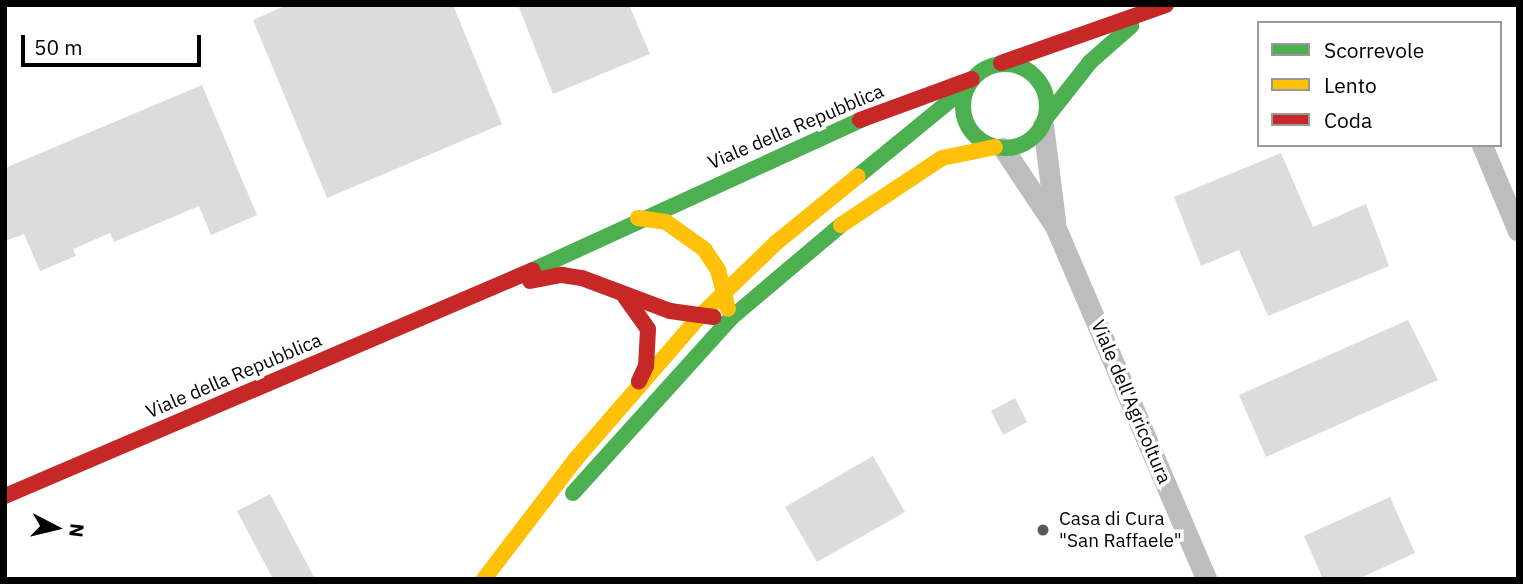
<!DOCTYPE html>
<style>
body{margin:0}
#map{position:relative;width:1523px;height:584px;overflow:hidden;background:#fff;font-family:"IBM Plex Sans",sans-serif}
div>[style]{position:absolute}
.building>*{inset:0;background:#dcdcdc}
.street>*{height:21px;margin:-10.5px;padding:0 10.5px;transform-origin:10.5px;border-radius:10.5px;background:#bdbdbd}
.fast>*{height:16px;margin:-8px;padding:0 8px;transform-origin:8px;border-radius:8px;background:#4caf50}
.fast>.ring{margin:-8px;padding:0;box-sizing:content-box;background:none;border:16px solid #4caf50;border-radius:50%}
.slow>*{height:16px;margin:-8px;padding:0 8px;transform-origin:8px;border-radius:8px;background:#ffc107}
.jam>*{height:16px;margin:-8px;padding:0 8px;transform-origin:8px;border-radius:8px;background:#c62828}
.dots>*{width:19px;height:19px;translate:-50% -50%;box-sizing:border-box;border:4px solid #fff;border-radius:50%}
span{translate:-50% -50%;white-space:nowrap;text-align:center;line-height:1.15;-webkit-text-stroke:7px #fff;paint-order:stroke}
.street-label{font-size:19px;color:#000}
.poi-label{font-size:19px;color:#000}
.left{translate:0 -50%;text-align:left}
.frame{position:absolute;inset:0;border:7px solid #000;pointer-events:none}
.legend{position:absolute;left:1257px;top:21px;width:245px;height:126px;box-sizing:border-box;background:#fff;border:2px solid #999;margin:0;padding:9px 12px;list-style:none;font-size:21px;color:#000}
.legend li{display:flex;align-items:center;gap:14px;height:35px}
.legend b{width:35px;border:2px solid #999}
.north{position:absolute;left:21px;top:493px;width:70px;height:70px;-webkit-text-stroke:5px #fff;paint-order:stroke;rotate:97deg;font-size:19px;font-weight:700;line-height:28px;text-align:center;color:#000}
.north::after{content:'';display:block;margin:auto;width:24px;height:32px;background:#000;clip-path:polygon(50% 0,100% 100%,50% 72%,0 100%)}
.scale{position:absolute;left:21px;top:35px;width:180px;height:32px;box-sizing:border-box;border:4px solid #000;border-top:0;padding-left:9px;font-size:21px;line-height:24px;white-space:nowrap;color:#000;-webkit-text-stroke:5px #fff;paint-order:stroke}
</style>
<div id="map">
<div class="building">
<i style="clip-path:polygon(287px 5px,453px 5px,502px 124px,327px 198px,253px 20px)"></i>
<i style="clip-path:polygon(518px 5px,629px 5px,650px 54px,553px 94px)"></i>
<i style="clip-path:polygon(202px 85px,257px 215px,211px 235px,199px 206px,114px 242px,110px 233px,73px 249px,76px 256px,40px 271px,24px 234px,5px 241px,5px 168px)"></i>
<i style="clip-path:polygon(1281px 153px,1313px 227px,1366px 204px,1389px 266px,1268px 316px,1239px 250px,1201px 266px,1174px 197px)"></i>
<i style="clip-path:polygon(1408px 320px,1438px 380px,1266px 457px,1239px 395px)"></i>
<i style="clip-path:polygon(1015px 398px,1027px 422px,1003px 435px,991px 411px)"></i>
<i style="clip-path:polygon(873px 456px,905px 512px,817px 562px,785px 507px)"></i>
<i style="clip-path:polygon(270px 494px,315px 579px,273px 579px,237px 511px)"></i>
<i style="clip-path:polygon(1390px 497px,1415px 553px,1358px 579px,1323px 579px,1304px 536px)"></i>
</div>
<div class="street">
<i style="left:1043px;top:125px;width:96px;rotate:82.8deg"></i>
<i style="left:1482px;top:145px;width:93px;rotate:67.3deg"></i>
<i style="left:1003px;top:148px;width:94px;rotate:56.3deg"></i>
<i style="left:1055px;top:226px;width:384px;rotate:66.8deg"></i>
</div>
<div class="fast">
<i class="ring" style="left:963px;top:64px;width:68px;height:68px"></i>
<i style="left:1046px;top:118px;width:71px;rotate:-51.8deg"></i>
<i style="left:1090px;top:62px;width:55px;rotate:-41.3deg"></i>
<i style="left:858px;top:176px;width:136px;rotate:-39.3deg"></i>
<i style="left:533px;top:270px;width:360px;rotate:-24.6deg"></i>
<i style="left:573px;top:493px;width:236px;rotate:-47.9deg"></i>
<i style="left:731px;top:318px;width:144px;rotate:-40.2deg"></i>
</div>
<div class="slow">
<i style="left:638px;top:218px;width:28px;rotate:8deg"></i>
<i style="left:666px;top:222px;width:47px;rotate:35.4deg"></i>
<i style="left:704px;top:249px;width:25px;rotate:56deg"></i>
<i style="left:718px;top:270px;width:40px;rotate:75.6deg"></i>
<i style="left:841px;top:225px;width:121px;rotate:-33.6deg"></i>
<i style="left:942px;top:158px;width:54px;rotate:-11.7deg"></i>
<i style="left:484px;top:579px;width:150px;rotate:-52.6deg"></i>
<i style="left:575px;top:460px;width:191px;rotate:-49deg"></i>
<i style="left:700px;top:316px;width:107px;rotate:-43.9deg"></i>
<i style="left:777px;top:242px;width:104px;rotate:-39.2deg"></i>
</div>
<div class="jam">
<i style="left:1001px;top:63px;width:175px;rotate:-19.4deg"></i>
<i style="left:860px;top:120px;width:119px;rotate:-20.1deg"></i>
<i style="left:530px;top:281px;width:33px;rotate:-11deg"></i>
<i style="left:562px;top:275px;width:20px;rotate:9deg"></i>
<i style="left:582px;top:278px;width:94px;rotate:20.6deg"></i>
<i style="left:670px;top:311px;width:44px;rotate:7.8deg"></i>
<i style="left:623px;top:294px;width:43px;rotate:54.5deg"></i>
<i style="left:648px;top:329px;width:37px;rotate:93deg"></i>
<i style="left:646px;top:366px;width:17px;rotate:115deg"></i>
<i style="left:5px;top:496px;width:574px;rotate:-23.17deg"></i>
</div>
<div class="dots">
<i style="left:1043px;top:530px;background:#595959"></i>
</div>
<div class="street-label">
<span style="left:796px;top:127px;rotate:-23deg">Viale della Repubblica</span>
<span style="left:234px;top:376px;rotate:-23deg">Viale della Repubblica</span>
<span style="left:1131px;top:402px;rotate:67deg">Viale dell'Agricoltura</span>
</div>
<div class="poi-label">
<span class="left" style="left:1059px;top:530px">Casa di Cura<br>"San Raffaele"</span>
</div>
<div class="frame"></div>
<ul class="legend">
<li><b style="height:9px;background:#4caf50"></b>Scorrevole</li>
<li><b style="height:9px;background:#ffc107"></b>Lento</li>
<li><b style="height:9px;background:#c62828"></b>Coda</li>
</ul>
<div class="north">N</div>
<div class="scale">50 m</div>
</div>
